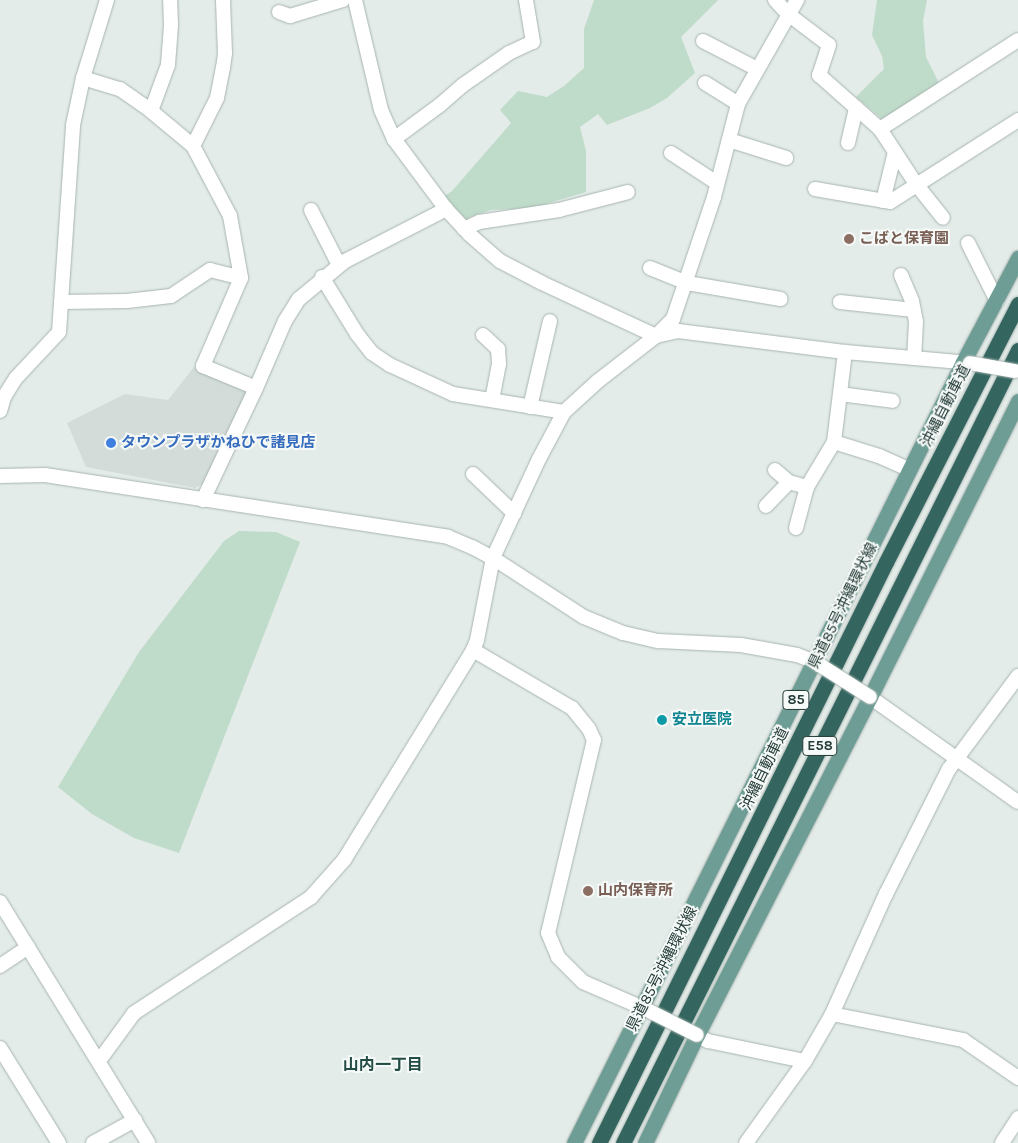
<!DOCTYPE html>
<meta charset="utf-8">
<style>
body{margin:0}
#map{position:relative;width:1018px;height:1143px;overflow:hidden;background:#e4ece9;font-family:Karla,"Noto Sans JP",sans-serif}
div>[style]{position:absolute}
.built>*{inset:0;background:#d3dcd8}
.green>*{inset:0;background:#bfdbc9}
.roads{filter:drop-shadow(0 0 1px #a7b4b0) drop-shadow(0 0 1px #a7b4b0)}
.minor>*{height:14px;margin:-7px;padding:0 7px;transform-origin:7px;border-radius:7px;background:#fff}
.major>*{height:15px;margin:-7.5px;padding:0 7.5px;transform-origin:7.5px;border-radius:7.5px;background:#6d9d94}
.highway>*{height:15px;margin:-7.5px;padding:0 7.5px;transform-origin:7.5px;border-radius:7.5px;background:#34655f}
.bridges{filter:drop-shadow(0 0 1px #a7b4b0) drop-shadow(0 0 1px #a7b4b0)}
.minor-bridge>*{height:14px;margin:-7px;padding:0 7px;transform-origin:7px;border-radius:7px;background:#fff}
.dots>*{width:14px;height:14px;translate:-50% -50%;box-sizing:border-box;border:2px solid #f5f9f7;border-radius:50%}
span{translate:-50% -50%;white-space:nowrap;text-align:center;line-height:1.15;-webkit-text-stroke:4px #f5f9f7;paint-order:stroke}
.shield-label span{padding:1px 4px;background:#f5f9f7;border:1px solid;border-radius:4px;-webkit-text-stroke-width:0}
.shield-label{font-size:14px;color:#253c38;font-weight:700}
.education-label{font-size:15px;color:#785e54;font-weight:700}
.left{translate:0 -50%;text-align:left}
.street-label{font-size:15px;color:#253c38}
.shop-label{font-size:15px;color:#366cbe;font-weight:700}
.culture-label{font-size:15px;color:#0d838f;font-weight:700}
.neighbourhood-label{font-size:16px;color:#234c45;font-weight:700}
</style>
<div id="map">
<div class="built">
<i style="clip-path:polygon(194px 367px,248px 389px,204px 483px,195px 488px,86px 467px,67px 423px,125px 394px,168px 400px)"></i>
</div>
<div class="green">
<i style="clip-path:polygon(594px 0,718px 0,681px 37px,695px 73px,667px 98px,650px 108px,607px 125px,598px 114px,580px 127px,586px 151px,586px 192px,532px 208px,491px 210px,470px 217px,460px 226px,439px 200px,452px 191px,511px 123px,500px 110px,518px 91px,547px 97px,564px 86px,584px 68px,584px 29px)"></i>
<i style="clip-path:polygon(877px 0,927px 0,923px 21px,926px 57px,939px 83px,887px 123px,856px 97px,884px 69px,882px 56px,872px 35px)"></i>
<i style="clip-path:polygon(239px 531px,276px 532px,300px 542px,179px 853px,134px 838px,92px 814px,58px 787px,139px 652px,224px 541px)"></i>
</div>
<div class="roads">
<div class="minor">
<i style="left:355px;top:0;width:113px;rotate:76.7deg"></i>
<i style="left:381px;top:110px;width:32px;rotate:66deg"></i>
<i style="left:394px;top:139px;width:87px;rotate:53.4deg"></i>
<i style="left:446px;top:209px;width:34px;rotate:47deg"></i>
<i style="left:469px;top:234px;width:41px;rotate:41.1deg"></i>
<i style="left:500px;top:261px;width:47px;rotate:27.6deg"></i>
<i style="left:542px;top:283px;width:126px;rotate:24.9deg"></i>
<i style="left:656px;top:336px;width:23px;rotate:-13deg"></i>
<i style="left:678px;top:331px;width:168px;rotate:7.2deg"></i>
<i style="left:845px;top:352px;width:125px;rotate:5deg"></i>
<i style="left:775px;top:0;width:19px;rotate:47deg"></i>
<i style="left:788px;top:14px;width:51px;rotate:37.1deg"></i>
<i style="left:829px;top:45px;width:32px;rotate:108deg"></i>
<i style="left:819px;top:75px;width:81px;rotate:41.5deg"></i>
<i style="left:880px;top:129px;width:66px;rotate:56.8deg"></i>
<i style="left:916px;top:184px;width:43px;rotate:51.5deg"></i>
<i style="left:279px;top:12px;width:12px;rotate:20deg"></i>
<i style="left:290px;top:16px;width:55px;rotate:-16.8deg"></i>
<i style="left:703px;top:41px;width:61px;rotate:27.4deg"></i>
<i style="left:83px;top:78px;width:39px;rotate:17deg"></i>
<i style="left:120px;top:89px;width:38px;rotate:35deg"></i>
<i style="left:151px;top:111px;width:55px;rotate:39.8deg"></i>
<i style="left:193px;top:146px;width:79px;rotate:62.1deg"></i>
<i style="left:230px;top:216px;width:63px;rotate:79.9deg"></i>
<i style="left:241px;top:278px;width:96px;rotate:113.4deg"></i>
<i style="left:203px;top:366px;width:57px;rotate:22.5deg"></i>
<i style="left:256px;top:388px;width:124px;rotate:115.3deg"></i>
<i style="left:705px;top:83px;width:39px;rotate:32deg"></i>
<i style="left:151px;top:111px;width:49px;rotate:-69.7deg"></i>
<i style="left:168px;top:65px;width:40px;rotate:-85.7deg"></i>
<i style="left:171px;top:25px;width:25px;rotate:-92deg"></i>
<i style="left:880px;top:129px;width:164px;rotate:-32.8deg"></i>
<i style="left:394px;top:139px;width:57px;rotate:-36.5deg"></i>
<i style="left:440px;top:105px;width:30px;rotate:-41deg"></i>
<i style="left:463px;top:85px;width:56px;rotate:-34.8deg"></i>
<i style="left:509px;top:53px;width:26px;rotate:-25deg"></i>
<i style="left:533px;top:42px;width:43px;rotate:-99.5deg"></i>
<i style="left:729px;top:140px;width:60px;rotate:17.5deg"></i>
<i style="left:848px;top:143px;width:36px;rotate:-77deg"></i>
<i style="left:193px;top:146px;width:54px;rotate:-63.4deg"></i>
<i style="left:217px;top:98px;width:31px;rotate:-79deg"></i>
<i style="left:223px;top:68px;width:15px;rotate:-82deg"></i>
<i style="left:225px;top:53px;width:53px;rotate:-92.2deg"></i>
<i style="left:671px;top:153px;width:55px;rotate:33.1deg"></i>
<i style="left:815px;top:189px;width:76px;rotate:9.8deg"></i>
<i style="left:890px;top:202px;width:152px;rotate:-32.6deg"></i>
<i style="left:883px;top:201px;width:50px;rotate:-76.2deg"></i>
<i style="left:311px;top:210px;width:62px;rotate:63deg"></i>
<i style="left:464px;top:229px;width:17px;rotate:-25deg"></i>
<i style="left:479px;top:222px;width:81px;rotate:-8.5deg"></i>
<i style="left:559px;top:210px;width:71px;rotate:-14.6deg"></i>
<i style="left:968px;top:243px;width:65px;rotate:63.4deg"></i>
<i style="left:650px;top:268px;width:40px;rotate:22deg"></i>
<i style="left:687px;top:283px;width:95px;rotate:9.7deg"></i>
<i style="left:901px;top:275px;width:28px;rotate:67deg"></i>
<i style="left:912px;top:301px;width:21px;rotate:79deg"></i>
<i style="left:916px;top:322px;width:36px;rotate:93deg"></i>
<i style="left:322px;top:277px;width:67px;rotate:58.4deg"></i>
<i style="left:357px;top:334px;width:24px;rotate:52deg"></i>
<i style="left:372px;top:353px;width:22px;rotate:34deg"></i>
<i style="left:390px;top:365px;width:69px;rotate:24.7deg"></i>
<i style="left:453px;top:394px;width:112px;rotate:9.2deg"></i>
<i style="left:61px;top:302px;width:66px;rotate:-0.9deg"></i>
<i style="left:127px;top:301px;width:44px;rotate:-6.5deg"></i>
<i style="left:171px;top:296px;width:47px;rotate:-33.7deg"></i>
<i style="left:210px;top:270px;width:32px;rotate:14deg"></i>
<i style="left:840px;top:302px;width:74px;rotate:6.2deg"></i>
<i style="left:483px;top:335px;width:21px;rotate:43deg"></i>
<i style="left:498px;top:349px;width:15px;rotate:86deg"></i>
<i style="left:499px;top:364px;width:36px;rotate:101deg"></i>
<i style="left:256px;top:388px;width:73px;rotate:-66.6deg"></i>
<i style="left:285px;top:321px;width:26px;rotate:-58deg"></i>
<i style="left:299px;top:299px;width:60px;rotate:-39.6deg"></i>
<i style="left:345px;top:261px;width:114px;rotate:-27.2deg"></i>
<i style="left:840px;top:394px;width:53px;rotate:7.5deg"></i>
<i style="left:530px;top:407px;width:88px;rotate:-76.9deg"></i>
<i style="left:0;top:411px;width:15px;rotate:-74deg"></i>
<i style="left:4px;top:397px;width:22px;rotate:-58deg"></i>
<i style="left:16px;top:378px;width:63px;rotate:-46.9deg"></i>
<i style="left:59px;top:332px;width:207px;rotate:-86.1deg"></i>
<i style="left:73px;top:125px;width:48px;rotate:-78deg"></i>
<i style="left:83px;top:78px;width:82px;rotate:-72.9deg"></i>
<i style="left:834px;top:442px;width:47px;rotate:17.3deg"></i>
<i style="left:879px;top:456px;width:34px;rotate:24deg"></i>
<i style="left:775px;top:470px;width:18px;rotate:41deg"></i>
<i style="left:473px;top:474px;width:57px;rotate:43.6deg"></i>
<i style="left:0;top:476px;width:45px;rotate:-1.3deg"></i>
<i style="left:45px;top:475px;width:408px;rotate:8.7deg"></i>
<i style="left:448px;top:537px;width:26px;rotate:23deg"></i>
<i style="left:472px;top:547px;width:24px;rotate:28deg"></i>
<i style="left:493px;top:558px;width:108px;rotate:33deg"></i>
<i style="left:584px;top:617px;width:42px;rotate:22.3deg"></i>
<i style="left:623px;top:633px;width:37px;rotate:13deg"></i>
<i style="left:659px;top:641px;width:82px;rotate:2.8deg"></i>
<i style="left:741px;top:645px;width:57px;rotate:10.1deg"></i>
<i style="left:797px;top:655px;width:19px;rotate:21deg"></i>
<i style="left:766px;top:506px;width:33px;rotate:-46deg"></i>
<i style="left:789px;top:482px;width:19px;rotate:16deg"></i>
<i style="left:796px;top:528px;width:42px;rotate:-75deg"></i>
<i style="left:807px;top:487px;width:52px;rotate:-59deg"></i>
<i style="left:834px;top:442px;width:91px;rotate:-83deg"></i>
<i style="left:473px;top:650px;width:115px;rotate:30.4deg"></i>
<i style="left:572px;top:708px;width:27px;rotate:51deg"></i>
<i style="left:589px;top:729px;width:12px;rotate:66deg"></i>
<i style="left:594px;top:740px;width:198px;rotate:103.4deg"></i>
<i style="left:548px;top:933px;width:26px;rotate:67deg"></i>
<i style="left:558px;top:957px;width:35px;rotate:45deg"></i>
<i style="left:583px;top:982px;width:65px;rotate:23.4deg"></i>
<i style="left:870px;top:697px;width:181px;rotate:35.4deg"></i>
<i style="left:0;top:902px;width:283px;rotate:58.4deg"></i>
<i style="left:0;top:966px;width:34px;rotate:-34deg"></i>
<i style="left:832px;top:1014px;width:134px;rotate:11.2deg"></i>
<i style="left:963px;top:1040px;width:67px;rotate:34.6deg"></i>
<i style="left:697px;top:1035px;width:13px;rotate:29deg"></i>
<i style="left:708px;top:1041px;width:99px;rotate:11.7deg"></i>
<i style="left:0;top:1048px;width:112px;rotate:58.2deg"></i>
<i style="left:99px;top:1061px;width:59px;rotate:-53.9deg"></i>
<i style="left:134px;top:1013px;width:212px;rotate:-33.2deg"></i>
<i style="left:311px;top:897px;width:50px;rotate:-48.3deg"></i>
<i style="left:344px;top:860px;width:246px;rotate:-58.4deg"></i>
<i style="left:473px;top:650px;width:11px;rotate:-68deg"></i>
<i style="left:477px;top:640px;width:84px;rotate:-79deg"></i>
<i style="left:493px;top:558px;width:109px;rotate:-65.1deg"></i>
<i style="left:539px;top:459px;width:53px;rotate:-62deg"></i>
<i style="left:564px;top:412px;width:46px;rotate:-42.4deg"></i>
<i style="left:598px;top:381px;width:73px;rotate:-37.8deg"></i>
<i style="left:656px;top:336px;width:24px;rotate:-45deg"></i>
<i style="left:673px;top:319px;width:129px;rotate:-71.4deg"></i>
<i style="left:714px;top:197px;width:96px;rotate:-75.5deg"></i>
<i style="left:738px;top:104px;width:120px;rotate:-60.4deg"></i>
<i style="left:93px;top:1143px;width:48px;rotate:-28.7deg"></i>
<i style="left:746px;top:1143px;width:101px;rotate:-54.3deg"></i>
<i style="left:805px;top:1061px;width:54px;rotate:-60.1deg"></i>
<i style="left:832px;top:1014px;width:132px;rotate:-65.8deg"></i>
<i style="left:886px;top:894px;width:140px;rotate:-63.3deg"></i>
<i style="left:949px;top:769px;width:116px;rotate:-53.4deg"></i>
<i style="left:1002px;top:1143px;width:30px;rotate:-57deg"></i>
</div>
<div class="major">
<i style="left:574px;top:1143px;width:873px;rotate:-63.52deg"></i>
<i style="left:963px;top:362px;width:118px;rotate:-62.1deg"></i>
<i style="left:645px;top:1143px;width:120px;rotate:-64.3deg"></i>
<i style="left:697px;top:1035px;width:380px;rotate:-62.9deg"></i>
<i style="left:870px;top:697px;width:331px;rotate:-63.4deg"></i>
</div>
<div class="highway">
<i style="left:599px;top:1143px;width:648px;rotate:-63.71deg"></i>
<i style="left:886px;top:562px;width:290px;rotate:-62.9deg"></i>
<i style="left:623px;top:1143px;width:886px;rotate:-63.52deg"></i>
</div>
</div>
<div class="bridges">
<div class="minor-bridge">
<i style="left:970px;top:363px;width:46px;rotate:10.1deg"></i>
<i style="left:815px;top:662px;width:65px;rotate:32.5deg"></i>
<i style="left:643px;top:1008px;width:60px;rotate:26.6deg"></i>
</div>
</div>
<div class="dots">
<i style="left:849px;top:239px;background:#8d6e63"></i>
<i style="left:111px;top:443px;background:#3f7fe0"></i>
<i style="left:662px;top:720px;background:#0f9aa8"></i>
<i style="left:588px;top:891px;background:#8d6e63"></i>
</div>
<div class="shield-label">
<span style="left:796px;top:700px">85</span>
<span style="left:820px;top:746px">E58</span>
</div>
<div class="education-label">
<span class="left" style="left:859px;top:239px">こばと保育園</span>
<span class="left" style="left:598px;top:891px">山内保育所</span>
</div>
<div class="street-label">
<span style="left:946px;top:406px;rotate:-63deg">沖縄自動車道</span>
<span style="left:843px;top:606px;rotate:-64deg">県道85号沖縄環状線</span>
<span style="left:765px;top:769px;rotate:-64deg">沖縄自動車道</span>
<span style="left:662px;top:969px;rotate:-63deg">県道85号沖縄環状線</span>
</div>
<div class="shop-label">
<span class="left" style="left:121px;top:443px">タウンプラザかねひで諸見店</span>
</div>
<div class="culture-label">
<span class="left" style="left:672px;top:720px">安立医院</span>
</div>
<div class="neighbourhood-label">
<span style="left:383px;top:1065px">山内一丁目</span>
</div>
</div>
